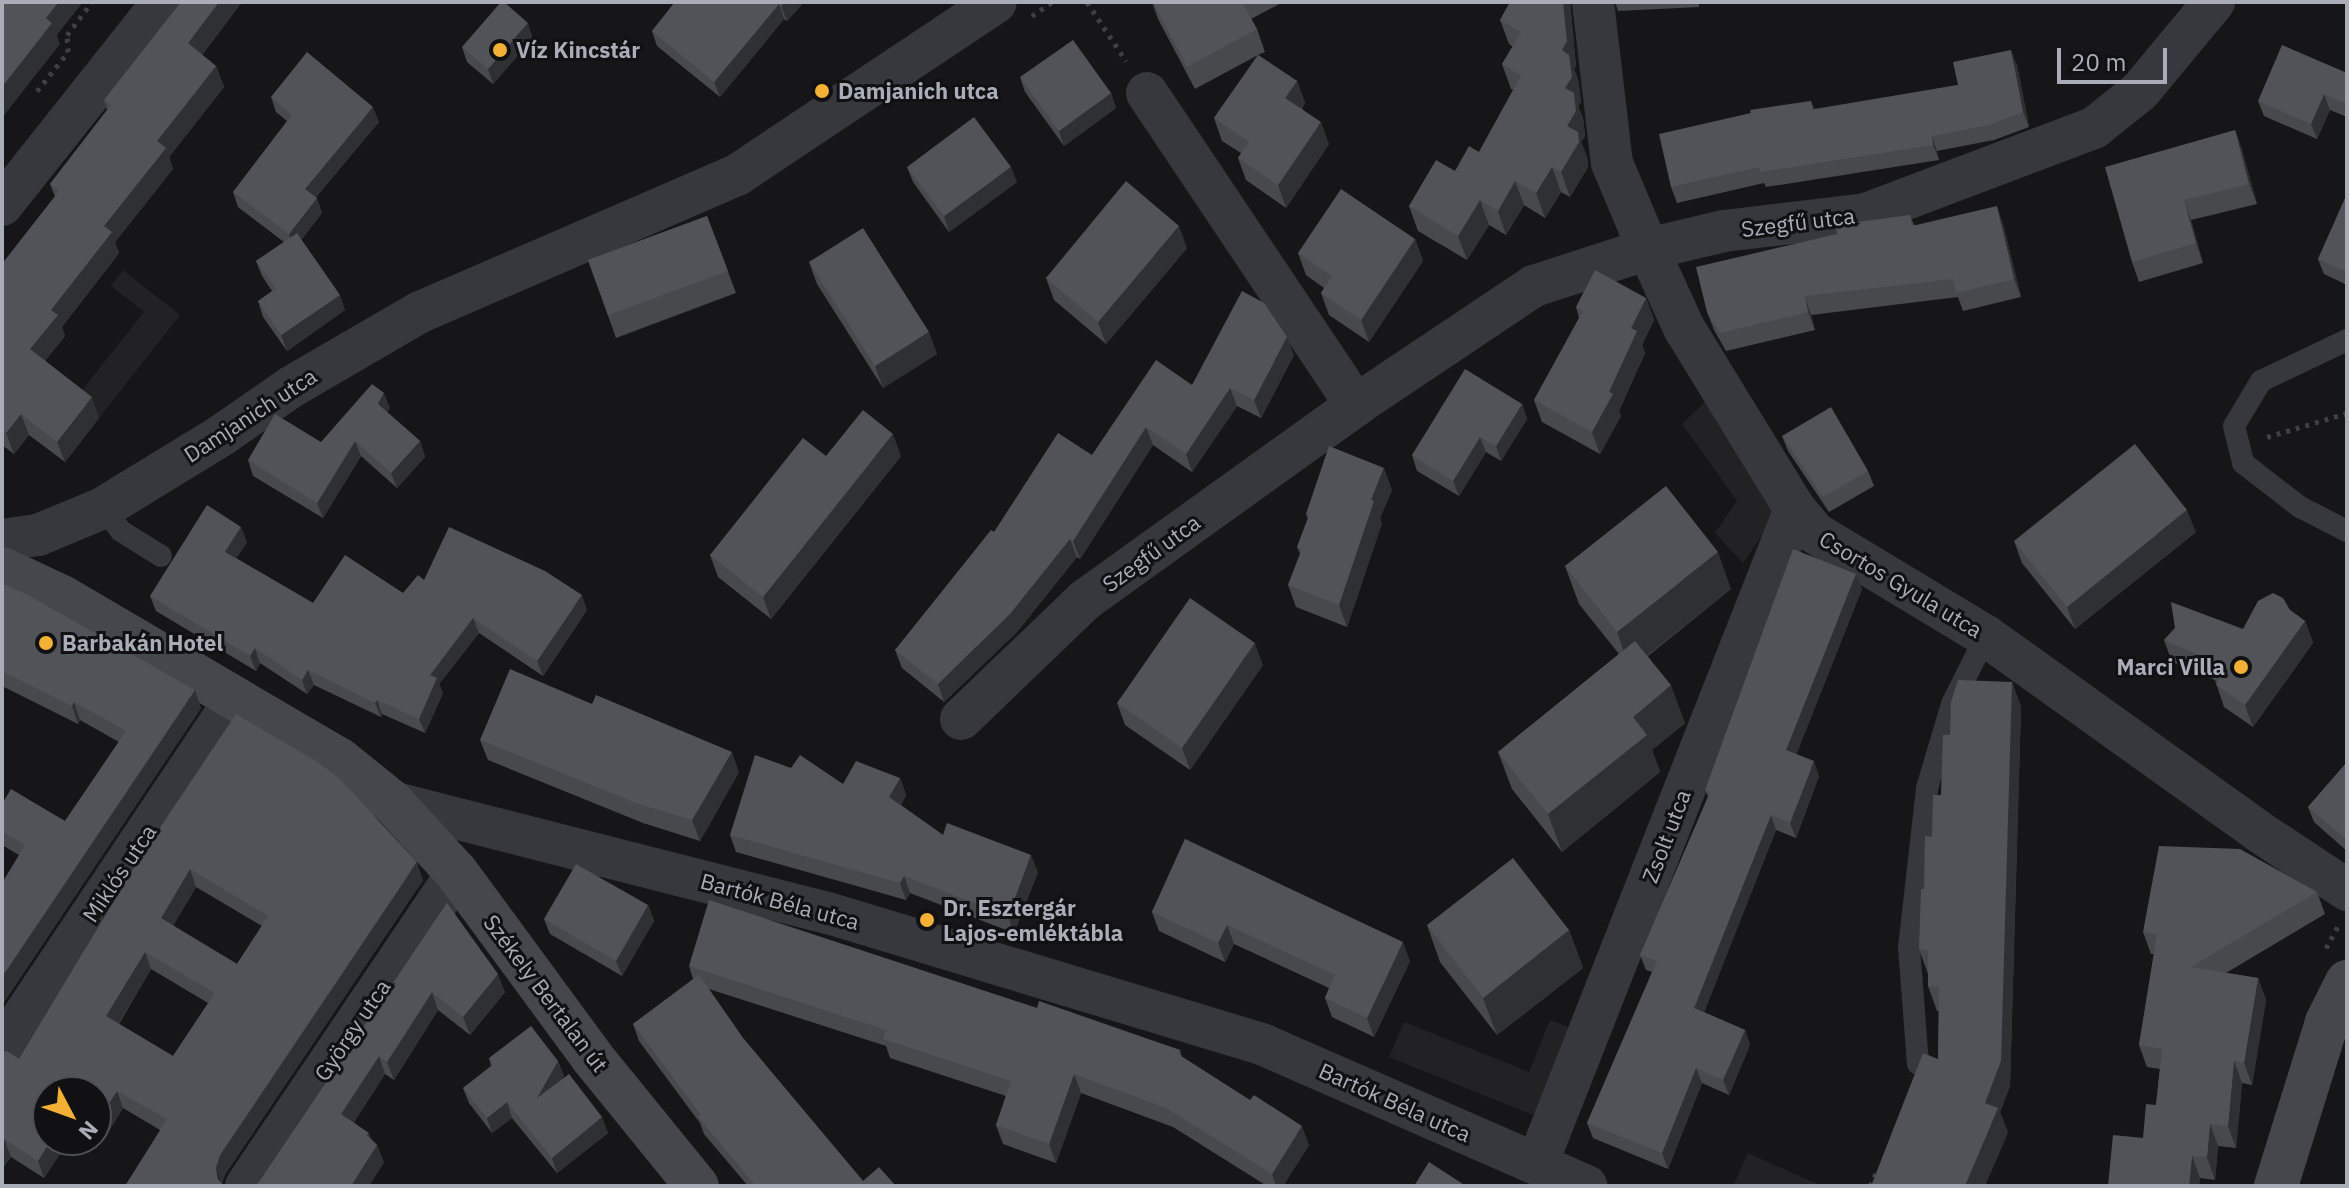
<!DOCTYPE html>
<meta charset="utf-8">
<style>
body{margin:0}
#map{position:relative;width:2349px;height:1188px;overflow:hidden;background:#161618;font-family:"IBM Plex Sans",sans-serif}
div>[style]{position:absolute}
.built>*{inset:0;background:#222225}
.path>*{height:5px;margin-top:-2.5px;transform-origin:0;background:repeating-linear-gradient(90deg,#3d3f44 0 4px,transparent 0 10px)}
.lane>*{height:22px;margin:-11px;padding:0 11px;transform-origin:11px;border-radius:11px;background:#37383d}
.street>*{height:42px;margin:-21px;padding:0 21px;transform-origin:21px;border-radius:21px;background:#37383d}
.secondary>*{height:44px;margin:-22px;padding:0 22px;transform-origin:22px;border-radius:22px;background:#45474d}
.wall>*{inset:0;background:#47494d}
.shaded-wall>*{inset:0;background:#2f3033}
.building>*{inset:0;background:#525359}
.dots>*{width:22px;height:22px;translate:-50% -50%;box-sizing:border-box;border:4px solid #111113;border-radius:50%}
span{translate:-50% -50%;white-space:nowrap;text-align:center;line-height:1.15;-webkit-text-stroke:6px #111113;paint-order:stroke}
.poi-label{font-size:22px;color:#a8adb8;font-weight:700}
.left{translate:0 -50%;text-align:left}
.right{translate:-100% -50%;text-align:right}
.street-label{font-size:22px;color:#a8adb8}
.frame{position:absolute;inset:0;border:4px solid #a8adb8;pointer-events:none}
.north{position:absolute;left:32px;top:1076px;width:80px;height:80px;box-sizing:border-box;background:#111113;border:2px solid #4d4f55;border-radius:50%;rotate:131deg;font-size:22px;font-weight:700;line-height:32px;text-align:center;color:#a8adb8}
.north::after{content:'';display:block;margin:auto;width:28px;height:36px;background:#f2b134;clip-path:polygon(50% 0,100% 100%,50% 72%,0 100%)}
.scale{position:absolute;left:2057px;top:48px;width:110px;height:36px;box-sizing:border-box;border:4px solid #a8adb8;border-top:0;padding-left:10px;font-size:24px;line-height:28px;white-space:nowrap;color:#a8adb8;-webkit-text-stroke:6px #111113;paint-order:stroke}
</style>
<div id="map">
<div class="built">
<i style="clip-path:polygon(123px 270px,180px 315px,99px 418px,75px 399px,144px 312px,111px 286px)"></i>
<i style="clip-path:polygon(1711px 396px,1782px 507px,1743px 563px,1715px 533px,1737px 501px,1682px 424px)"></i>
<i style="clip-path:polygon(1550px 1020px,1579px 1031px,1543px 1119px,1389px 1057px,1404px 1022px,1529px 1072px)"></i>
<i style="clip-path:polygon(1748px 1153px,1822px 1186px,1733px 1186px)"></i>
</div>
<div class="path">
<i style="left:1087px;top:2px;width:71px;rotate:56.5deg"></i>
<i style="left:1032px;top:16px;width:24px;rotate:-35deg"></i>
<i style="left:37px;top:91px;width:50px;rotate:-51.5deg"></i>
<i style="left:68px;top:52px;width:17px;rotate:-93deg"></i>
<i style="left:67px;top:35px;width:41px;rotate:-52.9deg"></i>
<i style="left:2267px;top:437px;width:84px;rotate:-16.7deg"></i>
<i style="left:2326px;top:948px;width:26px;rotate:-61deg"></i>
<i style="left:1870px;top:1186px;width:19px;rotate:-65deg"></i>
</div>
<div class="lane">
<i style="left:2347px;top:340px;width:95px;rotate:154.5deg"></i>
<i style="left:2261px;top:381px;width:52px;rotate:121deg"></i>
<i style="left:2234px;top:426px;width:38px;rotate:76deg"></i>
<i style="left:2243px;top:463px;width:72px;rotate:37.7deg"></i>
<i style="left:2300px;top:507px;width:53px;rotate:27.1deg"></i>
<i style="left:103px;top:508px;width:29px;rotate:52deg"></i>
<i style="left:121px;top:531px;width:47px;rotate:32deg"></i>
<i style="left:1918px;top:1064px;width:117px;rotate:-94.4deg"></i>
<i style="left:1909px;top:947px;width:160px;rotate:-83.5deg"></i>
<i style="left:1927px;top:788px;width:88px;rotate:-73.4deg"></i>
<i style="left:1952px;top:704px;width:76px;rotate:-63.4deg"></i>
</div>
<div class="street">
<i style="left:1593px;top:2px;width:162px;rotate:83.3deg"></i>
<i style="left:1612px;top:163px;width:93px;rotate:67.3deg"></i>
<i style="left:1648px;top:249px;width:87px;rotate:65.5deg"></i>
<i style="left:1684px;top:328px;width:212px;rotate:58.5deg"></i>
<i style="left:1795px;top:509px;width:31px;rotate:50deg"></i>
<i style="left:1815px;top:533px;width:200px;rotate:31.1deg"></i>
<i style="left:1986px;top:636px;width:335px;rotate:35.6deg"></i>
<i style="left:2258px;top:831px;width:107px;rotate:33.5deg"></i>
<i style="left:1147px;top:93px;width:376px;rotate:56.2deg"></i>
<i style="left:2px;top:205px;width:259px;rotate:-51.6deg"></i>
<i style="left:2px;top:540px;width:36px;rotate:-8deg"></i>
<i style="left:38px;top:535px;width:70px;rotate:-22.6deg"></i>
<i style="left:103px;top:508px;width:140px;rotate:-31.5deg"></i>
<i style="left:222px;top:435px;width:84px;rotate:-34.8deg"></i>
<i style="left:291px;top:387px;width:147px;rotate:-30.2deg"></i>
<i style="left:418px;top:313px;width:348px;rotate:-23.4deg"></i>
<i style="left:737px;top:175px;width:311px;rotate:-33.7deg"></i>
<i style="left:961px;top:719px;width:172px;rotate:-43.8deg"></i>
<i style="left:1085px;top:600px;width:334px;rotate:-35.7deg"></i>
<i style="left:1356px;top:405px;width:214px;rotate:-33.8deg"></i>
<i style="left:1534px;top:286px;width:120px;rotate:-18deg"></i>
<i style="left:1648px;top:249px;width:78px;rotate:-13.3deg"></i>
<i style="left:1724px;top:231px;width:143px;rotate:-6.8deg"></i>
<i style="left:1866px;top:214px;width:244px;rotate:-20.7deg"></i>
<i style="left:2094px;top:128px;width:59px;rotate:-38.8deg"></i>
<i style="left:2140px;top:91px;width:116px;rotate:-50.3deg"></i>
<i style="left:392px;top:802px;width:450px;rotate:14.3deg"></i>
<i style="left:828px;top:913px;width:456px;rotate:16.8deg"></i>
<i style="left:1264px;top:1045px;width:352px;rotate:23.6deg"></i>
<i style="left:2px;top:1048px;width:420px;rotate:-56.2deg"></i>
<i style="left:1537px;top:1164px;width:704px;rotate:-68.5deg"></i>
<i style="left:246px;top:1186px;width:377px;rotate:-56deg"></i>
</div>
<div class="secondary">
<i style="left:2px;top:569px;width:66px;rotate:25deg"></i>
<i style="left:62px;top:597px;width:322px;rotate:30.4deg"></i>
<i style="left:340px;top:760px;width:67px;rotate:38.9deg"></i>
<i style="left:392px;top:802px;width:96px;rotate:47.5deg"></i>
<i style="left:457px;top:873px;width:228px;rotate:53.7deg"></i>
<i style="left:592px;top:1057px;width:166px;rotate:50.9deg"></i>
<i style="left:2276px;top:1186px;width:172px;rotate:-72.7deg"></i>
<i style="left:2327px;top:1022px;width:45px;rotate:-63.4deg"></i>
</div>
<div class="wall">
<i style="clip-path:polygon(181px 2px,242px 2px,202px 55px,216px 66px,224px 87px,169px 157px,173px 169px,115px 242px,119px 253px,62px 327px,65px 336px,45px 361px,99px 418px,65px 462px,29px 435px,14px 454px,2px 445px,2px 264px,55px 197px,50px 184px,107px 110px,104px 100px)"></i>
<i style="clip-path:polygon(675px 2px,804px 2px,787px 21px,784px 19px,720px 97px,657px 46px,652px 31px)"></i>
<i style="clip-path:polygon(1152px 2px,1283px 2px,1251px 19px,1257px 29px,1265px 52px,1258px 55px,1297px 81px,1305px 103px,1302px 108px,1329px 144px,1286px 208px,1246px 180px,1238px 158px,1241px 153px,1222px 141px,1214px 118px,1258px 55px,1195px 89px,1158px 19px)"></i>
<i style="clip-path:polygon(1509px 2px,1570px 2px,1576px 66px,1574px 69px,1578px 79px,1581px 102px,1578px 106px,1583px 118px,1585px 136px,1581px 142px,1587px 157px,1588px 167px,1570px 197px,1561px 192px,1545px 218px,1524px 205px,1506px 235px,1489px 225px,1467px 260px,1418px 231px,1409px 206px,1479px 152px,1513px 90px,1511px 89px,1502px 64px,1513px 47px,1509px 44px,1500px 20px,1510px 3px)"></i>
<i style="clip-path:polygon(1615px 2px,1699px 2px,1699px 7px,1618px 11px)"></i>
<i style="clip-path:polygon(533px 38px,493px 84px,467px 62px,462px 47px)"></i>
<i style="clip-path:polygon(2017px 65px,2029px 127px,1994px 140px,1937px 151px,1939px 160px,1766px 187px,1764px 183px,1677px 203px,1671px 187px,1751px 113px,1811px 101px,1814px 109px,1958px 85px)"></i>
<i style="clip-path:polygon(2347px 73px,2347px 117px,2330px 110px,2317px 139px,2264px 116px,2258px 101px)"></i>
<i style="clip-path:polygon(1020px 77px,1111px 93px,1116px 108px,1064px 146px,1025px 92px)"></i>
<i style="clip-path:polygon(271px 97px,379px 122px,316px 197px,322px 213px,301px 240px,345px 310px,287px 351px,263px 317px,258px 301px,272px 291px,262px 276px,256px 261px,284px 242px,238px 207px,233px 192px,287px 121px,276px 112px)"></i>
<i style="clip-path:polygon(2235px 130px,2242px 150px,2257px 204px,2191px 220px,2203px 263px,2139px 282px,2132px 262px)"></i>
<i style="clip-path:polygon(907px 167px,1017px 182px,949px 232px,913px 182px)"></i>
<i style="clip-path:polygon(2347px 199px,2347px 285px,2324px 274px,2318px 259px)"></i>
<i style="clip-path:polygon(1910px 215px,1914px 225px,2003px 224px,2021px 297px,1963px 311px,1958px 297px,1811px 315px,1815px 330px,1726px 351px,1714px 330px,1707px 312px,1837px 234px)"></i>
<i style="clip-path:polygon(707px 216px,736px 293px,616px 338px,588px 260px)"></i>
<i style="clip-path:polygon(1415px 239px,1423px 261px,1369px 342px,1329px 315px,1321px 293px,1324px 288px,1306px 275px,1298px 253px)"></i>
<i style="clip-path:polygon(1187px 248px,1106px 344px,1054px 300px,1046px 278px)"></i>
<i style="clip-path:polygon(809px 262px,937px 354px,883px 388px,817px 284px)"></i>
<i style="clip-path:polygon(1646px 298px,1654px 320px,1642px 345px,1645px 353px,1619px 411px,1621px 416px,1600px 454px,1542px 422px,1534px 400px,1579px 318px,1576px 307px)"></i>
<i style="clip-path:polygon(1294px 355px,1261px 418px,1237px 406px,1192px 472px,1153px 445px,1080px 559px,1077px 557px,1017px 632px,944px 702px,902px 668px,895px 650px,994px 532px,1092px 455px,1192px 385px)"></i>
<i style="clip-path:polygon(1522px 404px,1527px 419px,1501px 461px,1486px 452px,1459px 496px,1417px 471px,1412px 455px)"></i>
<i style="clip-path:polygon(390px 408px,387px 412px,420px 441px,425px 457px,397px 488px,361px 456px,323px 518px,253px 476px,248px 460px,321px 442px)"></i>
<i style="clip-path:polygon(1782px 436px,1868px 471px,1874px 486px,1829px 512px,1788px 451px)"></i>
<i style="clip-path:polygon(826px 456px,901px 456px,771px 619px,718px 577px,710px 555px)"></i>
<i style="clip-path:polygon(1392px 490px,1380px 518px,1382px 523px,1347px 627px,1296px 607px,1288px 585px,1300px 554px,1297px 547px,1308px 519px,1306px 514px)"></i>
<i style="clip-path:polygon(2196px 532px,2075px 629px,2022px 563px,2014px 541px)"></i>
<i style="clip-path:polygon(247px 542px,236px 558px,313px 603px,403px 593px,424px 580px,587px 610px,543px 676px,479px 633px,439px 684px,443px 693px,425px 733px,382px 714px,381px 717px,314px 685px,307px 694px,260px 663px,256px 671px,156px 611px,150px 596px)"></i>
<i style="clip-path:polygon(1565px 566px,1731px 589px,1648px 656px,1685px 723px,1652px 750px,1660px 772px,1562px 852px,1512px 789px,1498px 752px,1619px 654px,1579px 604px)"></i>
<i style="clip-path:polygon(2px 583px,201px 708px,2px 1005px,19px 855px,2px 845px,2px 804px,65px 821px,119px 742px,80px 720px,78px 724px,2px 686px)"></i>
<i style="clip-path:polygon(1862px 589px,1796px 754px,1819px 776px,1796px 838px,1776px 830px,1704px 1012px,1745px 1030px,1750px 1045px,1729px 1095px,1702px 1083px,1668px 1169px,1593px 1138px,1587px 1123px,1652px 972px,1646px 970px,1640px 955px,1708px 797px,1705px 790px)"></i>
<i style="clip-path:polygon(2290px 610px,2305px 621px,2313px 643px,2253px 727px,2224px 707px,2215px 680px,2172px 662px,2164px 640px,2175px 628px,2243px 629px)"></i>
<i style="clip-path:polygon(1263px 665px,1190px 770px,1125px 725px,1117px 703px)"></i>
<i style="clip-path:polygon(2012px 682px,2021px 707px,2010px 1086px,2000px 1112px,2008px 1133px,1938px 1059px,1939px 1011px,1937px 1011px,1928px 986px,1928px 974px,1919px 949px,1924px 889px,1932px 837px,1941px 795px,1950px 735px)"></i>
<i style="clip-path:polygon(480px 740px,739px 772px,700px 841px,643px 823px,488px 760px)"></i>
<i style="clip-path:polygon(2347px 762px,2347px 851px,2314px 822px,2308px 807px)"></i>
<i style="clip-path:polygon(900px 778px,906px 795px,901px 805px,943px 835px,1038px 872px,1014px 933px,910px 893px,906px 900px,736px 852px,730px 835px,843px 784px)"></i>
<i style="clip-path:polygon(1185px 839px,1410px 961px,1374px 1037px,1332px 1017px,1325px 998px,1329px 988px,1234px 944px,1225px 962px,1159px 931px,1152px 912px)"></i>
<i style="clip-path:polygon(evenodd,143px 853px,423px 880px,226px 1173px,160px 1130px,123px 1108px,107px 1134px,96px 1128px,96px 1092px,48px 1092px,48px 1140px,69px 1140px,44px 1178px,11px 1157px,2px 1169px,2px 1052px,19px 1059px,143px 853px,196px 887px,262px 926px,237px 964px,173px 926px,196px 887px,143px 853px,151px 969px,208px 1003px,173px 1056px,119px 1024px,151px 969px)"></i>
<i style="clip-path:polygon(2317px 892px,2325px 914px,2226px 973px,2258px 978px,2266px 1000px,2252px 1085px,2242px 1083px,2236px 1148px,2218px 1146px,2215px 1180px,2200px 1178px,2199px 1186px,2108px 1186px,2143px 1138px,2156px 1105px,2160px 1069px,2147px 1067px,2139px 1045px,2154px 954px,2151px 954px,2143px 932px)"></i>
<i style="clip-path:polygon(447px 903px,505px 992px,470px 1035px,438px 1010px,394px 1080px,385px 1074px,354px 1122px,377px 1145px,384px 1163px,259px 1182px)"></i>
<i style="clip-path:polygon(648px 905px,654px 921px,622px 976px,550px 934px,544px 919px)"></i>
<i style="clip-path:polygon(1427px 925px,1569px 930px,1583px 968px,1497px 1035px,1440px 962px)"></i>
<i style="clip-path:polygon(689px 966px,1037px 1008px,1180px 1050px,1182px 1057px,1309px 1145px,1283px 1186px,1267px 1186px,1173px 1127px,1081px 1093px,1056px 1163px,1003px 1144px,996px 1125px,1006px 1096px,890px 1058px,886px 1046px,709px 989px,743px 1038px,863px 1181px,896px 1186px,748px 1186px,704px 1134px,700px 1123px,639px 1041px,633px 1024px,693px 979px)"></i>
<i style="clip-path:polygon(489px 1058px,558px 1061px,564px 1076px,562px 1079px,608px 1133px,557px 1173px,512px 1118px,492px 1133px,469px 1103px,463px 1088px,491px 1066px)"></i>
</div>
<div class="shaded-wall">
<i style="clip-path:polygon(59px 2px,83px 2px,57px 35px,60px 44px,2px 118px,2px 87px,46px 18px)"></i>
<i style="clip-path:polygon(219px 2px,242px 2px,195px 64px,188px 43px)"></i>
<i style="clip-path:polygon(785px 2px,804px 2px,787px 21px,781px 6px)"></i>
<i style="clip-path:polygon(1563px 2px,1570px 2px,1576px 66px,1574px 69px,1578px 79px,1581px 102px,1578px 106px,1583px 118px,1585px 136px,1581px 142px,1587px 157px,1588px 167px,1570px 197px,1561px 172px,1567px 126px,1562px 50px)"></i>
<i style="clip-path:polygon(779px 4px,784px 19px,720px 97px,714px 82px)"></i>
<i style="clip-path:polygon(528px 23px,533px 38px,493px 84px,488px 69px)"></i>
<i style="clip-path:polygon(2011px 50px,2017px 65px,2029px 127px,2023px 112px)"></i>
<i style="clip-path:polygon(216px 66px,224px 87px,169px 157px,173px 169px,115px 242px,119px 253px,62px 327px,65px 336px,38px 370px,30px 349px,51px 310px,157px 141px)"></i>
<i style="clip-path:polygon(1297px 81px,1305px 103px,1293px 120px,1285px 98px)"></i>
<i style="clip-path:polygon(1111px 93px,1116px 108px,1064px 146px,1059px 131px)"></i>
<i style="clip-path:polygon(2324px 94px,2330px 110px,2317px 139px,2311px 124px)"></i>
<i style="clip-path:polygon(373px 107px,379px 122px,310px 204px,305px 189px)"></i>
<i style="clip-path:polygon(1321px 122px,1329px 144px,1286px 208px,1278px 185px)"></i>
<i style="clip-path:polygon(2235px 130px,2242px 150px,2257px 204px,2249px 184px)"></i>
<i style="clip-path:polygon(1932px 136px,1937px 151px,1939px 160px,1933px 145px)"></i>
<i style="clip-path:polygon(1011px 167px,1017px 182px,949px 232px,944px 216px)"></i>
<i style="clip-path:polygon(1552px 167px,1561px 192px,1545px 218px,1536px 193px)"></i>
<i style="clip-path:polygon(1515px 181px,1524px 205px,1506px 235px,1498px 211px)"></i>
<i style="clip-path:polygon(317px 198px,322px 213px,294px 249px,289px 234px)"></i>
<i style="clip-path:polygon(1480px 200px,1489px 225px,1467px 260px,1458px 236px)"></i>
<i style="clip-path:polygon(2184px 200px,2191px 220px,2203px 263px,2196px 243px)"></i>
<i style="clip-path:polygon(1997px 206px,2003px 224px,2021px 297px,2014px 279px)"></i>
<i style="clip-path:polygon(1179px 226px,1187px 248px,1106px 344px,1098px 322px)"></i>
<i style="clip-path:polygon(1415px 239px,1423px 261px,1369px 342px,1361px 320px)"></i>
<i style="clip-path:polygon(340px 295px,345px 310px,287px 351px,281px 335px)"></i>
<i style="clip-path:polygon(1805px 296px,1811px 315px,1815px 330px,1808px 312px)"></i>
<i style="clip-path:polygon(1646px 298px,1654px 320px,1642px 345px,1645px 353px,1619px 411px,1621px 416px,1600px 454px,1592px 432px,1609px 392px,1631px 328px)"></i>
<i style="clip-path:polygon(929px 332px,937px 354px,883px 388px,875px 366px)"></i>
<i style="clip-path:polygon(1287px 337px,1294px 355px,1261px 418px,1254px 400px)"></i>
<i style="clip-path:polygon(1230px 388px,1237px 406px,1192px 472px,1186px 454px)"></i>
<i style="clip-path:polygon(384px 393px,390px 408px,383px 419px,378px 404px)"></i>
<i style="clip-path:polygon(92px 397px,99px 418px,65px 462px,57px 442px)"></i>
<i style="clip-path:polygon(1522px 404px,1527px 419px,1501px 461px,1496px 446px)"></i>
<i style="clip-path:polygon(21px 414px,29px 435px,14px 454px,6px 433px)"></i>
<i style="clip-path:polygon(1146px 427px,1153px 445px,1080px 559px,1073px 541px)"></i>
<i style="clip-path:polygon(893px 434px,901px 456px,771px 619px,763px 597px)"></i>
<i style="clip-path:polygon(1480px 437px,1486px 452px,1459px 496px,1453px 481px)"></i>
<i style="clip-path:polygon(355px 441px,361px 456px,323px 518px,317px 503px)"></i>
<i style="clip-path:polygon(420px 441px,425px 457px,397px 488px,391px 473px)"></i>
<i style="clip-path:polygon(1384px 468px,1392px 490px,1380px 518px,1382px 523px,1347px 627px,1339px 605px,1371px 500px)"></i>
<i style="clip-path:polygon(2187px 510px,2196px 532px,2075px 629px,2067px 607px)"></i>
<i style="clip-path:polygon(241px 527px,247px 542px,231px 567px,225px 552px)"></i>
<i style="clip-path:polygon(1070px 539px,1077px 557px,1017px 632px,944px 702px,938px 684px)"></i>
<i style="clip-path:polygon(1718px 552px,1731px 589px,1630px 669px,1617px 632px)"></i>
<i style="clip-path:polygon(1856px 574px,1862px 589px,1792px 766px,1786px 750px)"></i>
<i style="clip-path:polygon(582px 595px,587px 610px,543px 676px,537px 661px)"></i>
<i style="clip-path:polygon(473px 618px,479px 633px,439px 684px,443px 693px,425px 733px,419px 719px,430px 675px)"></i>
<i style="clip-path:polygon(2305px 621px,2313px 643px,2253px 727px,2245px 705px)"></i>
<i style="clip-path:polygon(1255px 643px,1263px 665px,1190px 770px,1182px 748px)"></i>
<i style="clip-path:polygon(255px 648px,260px 663px,256px 671px,250px 656px)"></i>
<i style="clip-path:polygon(308px 670px,314px 685px,307px 694px,302px 680px)"></i>
<i style="clip-path:polygon(2012px 682px,2021px 707px,2010px 1086px,2000px 1112px,2008px 1133px,1985px 1186px,1965px 1186px,1985px 1103px)"></i>
<i style="clip-path:polygon(1671px 685px,1685px 723px,1652px 750px,1660px 772px,1562px 852px,1548px 814px,1633px 717px)"></i>
<i style="clip-path:polygon(195px 690px,201px 708px,2px 1005px,2px 977px)"></i>
<i style="clip-path:polygon(377px 700px,382px 714px,381px 717px,375px 703px)"></i>
<i style="clip-path:polygon(74px 702px,80px 720px,78px 724px,72px 706px)"></i>
<i style="clip-path:polygon(732px 752px,739px 772px,700px 841px,692px 820px)"></i>
<i style="clip-path:polygon(1814px 761px,1819px 776px,1796px 838px,1790px 823px)"></i>
<i style="clip-path:polygon(900px 778px,906px 795px,895px 814px,889px 797px)"></i>
<i style="clip-path:polygon(1771px 815px,1776px 830px,1700px 1023px,1694px 1008px)"></i>
<i style="clip-path:polygon(1031px 855px,1038px 872px,1014px 933px,1008px 916px)"></i>
<i style="clip-path:polygon(417px 862px,423px 880px,226px 1173px,221px 1186px,216px 1167px,220px 1155px)"></i>
<i style="clip-path:polygon(190px 869px,196px 887px,167px 936px,161px 918px)"></i>
<i style="clip-path:polygon(904px 876px,910px 893px,906px 900px,900px 883px)"></i>
<i style="clip-path:polygon(648px 905px,654px 921px,622px 976px,616px 961px)"></i>
<i style="clip-path:polygon(1227px 925px,1234px 944px,1225px 962px,1218px 943px)"></i>
<i style="clip-path:polygon(1569px 930px,1583px 968px,1497px 1035px,1483px 998px)"></i>
<i style="clip-path:polygon(1403px 942px,1410px 961px,1374px 1037px,1367px 1018px)"></i>
<i style="clip-path:polygon(145px 952px,151px 969px,112px 1034px,106px 1016px)"></i>
<i style="clip-path:polygon(498px 974px,505px 992px,470px 1035px,463px 1017px)"></i>
<i style="clip-path:polygon(2258px 978px,2266px 1000px,2252px 1085px,2244px 1063px)"></i>
<i style="clip-path:polygon(432px 992px,438px 1010px,394px 1080px,387px 1062px)"></i>
<i style="clip-path:polygon(1745px 1030px,1750px 1045px,1729px 1095px,1723px 1080px)"></i>
<i style="clip-path:polygon(379px 1056px,385px 1074px,348px 1132px,341px 1114px)"></i>
<i style="clip-path:polygon(558px 1061px,564px 1076px,542px 1113px,537px 1098px)"></i>
<i style="clip-path:polygon(2234px 1061px,2242px 1083px,2236px 1148px,2228px 1126px)"></i>
<i style="clip-path:polygon(1696px 1068px,1702px 1083px,1668px 1169px,1662px 1153px)"></i>
<i style="clip-path:polygon(1074px 1074px,1081px 1093px,1056px 1163px,1049px 1144px)"></i>
<i style="clip-path:polygon(117px 1091px,123px 1108px,107px 1134px,100px 1117px)"></i>
<i style="clip-path:polygon(507px 1102px,512px 1118px,492px 1133px,487px 1118px)"></i>
<i style="clip-path:polygon(602px 1117px,608px 1133px,557px 1173px,552px 1158px)"></i>
<i style="clip-path:polygon(2210px 1124px,2218px 1146px,2215px 1180px,2207px 1157px)"></i>
<i style="clip-path:polygon(1302px 1126px,1309px 1145px,1283px 1186px,1276px 1186px,1272px 1174px)"></i>
<i style="clip-path:polygon(369px 1133px,375px 1148px,377px 1145px,384px 1163px,369px 1186px,351px 1186px,367px 1135px)"></i>
<i style="clip-path:polygon(4px 1139px,11px 1157px,2px 1169px,2px 1142px)"></i>
<i style="clip-path:polygon(51px 1140px,69px 1140px,44px 1178px,38px 1161px)"></i>
<i style="clip-path:polygon(2192px 1156px,2200px 1178px,2199px 1186px,2189px 1186px)"></i>
</div>
<div class="building">
<i style="clip-path:polygon(2px 2px,59px 2px,46px 18px,52px 23px,2px 87px)"></i>
<i style="clip-path:polygon(181px 2px,219px 2px,188px 43px,216px 66px,157px 141px,166px 148px,104px 226px,112px 232px,51px 310px,58px 315px,30px 349px,92px 397px,57px 442px,21px 414px,6px 433px,2px 430px,2px 264px,59px 191px,50px 184px,111px 105px,104px 100px)"></i>
<i style="clip-path:polygon(501px 2px,504px 2px,528px 23px,488px 69px,462px 47px)"></i>
<i style="clip-path:polygon(675px 2px,785px 2px,781px 6px,779px 4px,714px 82px,652px 31px)"></i>
<i style="clip-path:polygon(1153px 2px,1242px 2px,1257px 29px,1187px 67px)"></i>
<i style="clip-path:polygon(1510px 2px,1563px 2px,1567px 41px,1562px 50px,1569px 55px,1572px 77px,1565px 88px,1574px 93px,1576px 111px,1567px 126px,1578px 132px,1579px 142px,1561px 172px,1552px 167px,1536px 193px,1515px 181px,1498px 211px,1480px 200px,1458px 236px,1409px 206px,1436px 160px,1455px 171px,1469px 146px,1479px 152px,1521px 76px,1502px 64px,1521px 32px,1500px 20px)"></i>
<i style="clip-path:polygon(1073px 40px,1111px 93px,1059px 131px,1020px 77px)"></i>
<i style="clip-path:polygon(2282px 45px,2347px 73px,2347px 104px,2324px 94px,2311px 124px,2258px 101px)"></i>
<i style="clip-path:polygon(2011px 50px,2023px 112px,1989px 125px,1932px 136px,1933px 145px,1760px 172px,1759px 167px,1671px 187px,1659px 134px,1751px 113px,1750px 110px,1811px 101px,1812px 110px,1958px 85px,1953px 62px)"></i>
<i style="clip-path:polygon(307px 52px,373px 107px,305px 189px,317px 198px,289px 234px,233px 192px,292px 115px,271px 97px)"></i>
<i style="clip-path:polygon(1258px 55px,1297px 81px,1285px 98px,1321px 122px,1278px 185px,1238px 158px,1249px 142px,1214px 118px)"></i>
<i style="clip-path:polygon(974px 117px,1011px 167px,944px 216px,907px 167px)"></i>
<i style="clip-path:polygon(2235px 130px,2249px 184px,2184px 200px,2196px 243px,2132px 262px,2105px 167px)"></i>
<i style="clip-path:polygon(1126px 181px,1179px 226px,1098px 322px,1046px 278px)"></i>
<i style="clip-path:polygon(1341px 189px,1415px 239px,1361px 320px,1321px 293px,1332px 276px,1298px 253px)"></i>
<i style="clip-path:polygon(2345px 198px,2347px 199px,2347px 272px,2318px 259px)"></i>
<i style="clip-path:polygon(1997px 206px,2014px 279px,1956px 293px,1953px 279px,1805px 296px,1808px 312px,1720px 333px,1707px 312px,1696px 267px,1837px 234px,1836px 225px,1910px 215px,1912px 226px)"></i>
<i style="clip-path:polygon(707px 216px,728px 271px,608px 315px,588px 260px)"></i>
<i style="clip-path:polygon(863px 228px,929px 332px,875px 366px,809px 262px)"></i>
<i style="clip-path:polygon(297px 233px,340px 295px,281px 335px,258px 301px,276px 289px,256px 261px)"></i>
<i style="clip-path:polygon(1595px 270px,1646px 298px,1631px 328px,1637px 331px,1609px 392px,1613px 394px,1592px 432px,1534px 400px,1583px 311px,1576px 307px)"></i>
<i style="clip-path:polygon(1242px 291px,1264px 303px,1287px 337px,1254px 400px,1230px 388px,1186px 454px,1146px 427px,1073px 541px,1070px 539px,1010px 614px,938px 684px,895px 650px,991px 530px,994px 532px,1058px 433px,1092px 455px,1156px 360px,1192px 385px)"></i>
<i style="clip-path:polygon(1465px 369px,1522px 404px,1496px 446px,1480px 437px,1453px 481px,1412px 455px)"></i>
<i style="clip-path:polygon(372px 384px,384px 393px,378px 404px,420px 441px,391px 473px,355px 441px,317px 503px,248px 460px,275px 414px,321px 442px)"></i>
<i style="clip-path:polygon(1831px 407px,1868px 471px,1823px 497px,1782px 436px)"></i>
<i style="clip-path:polygon(863px 410px,893px 434px,763px 597px,710px 555px,803px 438px,826px 456px)"></i>
<i style="clip-path:polygon(2135px 444px,2187px 510px,2067px 607px,2014px 541px)"></i>
<i style="clip-path:polygon(1329px 446px,1384px 468px,1371px 500px,1374px 501px,1339px 605px,1288px 585px,1302px 549px,1297px 547px,1309px 515px,1306px 514px)"></i>
<i style="clip-path:polygon(1666px 486px,1718px 552px,1617px 632px,1565px 566px)"></i>
<i style="clip-path:polygon(207px 505px,241px 527px,225px 552px,313px 603px,345px 555px,403px 593px,418px 575px,424px 580px,449px 527px,545px 571px,582px 595px,537px 661px,473px 618px,430px 675px,437px 678px,419px 719px,377px 700px,375px 703px,308px 670px,302px 680px,255px 648px,250px 656px,150px 596px)"></i>
<i style="clip-path:polygon(1793px 549px,1856px 574px,1786px 750px,1814px 761px,1790px 823px,1771px 815px,1694px 1008px,1745px 1030px,1723px 1080px,1696px 1068px,1662px 1153px,1587px 1123px,1657px 961px,1640px 955px,1710px 792px,1705px 790px)"></i>
<i style="clip-path:polygon(2px 583px,26px 594px,195px 690px,2px 977px,2px 883px,25px 845px,2px 831px,2px 804px,11px 789px,65px 821px,126px 731px,74px 702px,72px 706px,2px 671px)"></i>
<i style="clip-path:polygon(2273px 593px,2283px 598px,2290px 610px,2305px 621px,2245px 705px,2216px 685px,2220px 679px,2212px 674px,2217px 663px,2164px 640px,2175px 628px,2171px 602px,2243px 629px,2258px 601px)"></i>
<i style="clip-path:polygon(1190px 598px,1255px 643px,1182px 748px,1117px 703px)"></i>
<i style="clip-path:polygon(1635px 641px,1671px 685px,1633px 717px,1647px 735px,1548px 814px,1498px 752px)"></i>
<i style="clip-path:polygon(510px 669px,592px 704px,596px 695px,732px 752px,692px 820px,636px 803px,480px 740px)"></i>
<i style="clip-path:polygon(1958px 680px,2012px 682px,2001px 1061px,1985px 1103px,1998px 1108px,1965px 1186px,1871px 1186px,1923px 1053px,1938px 1059px,1939px 987px,1928px 986px,1928px 950px,1919px 949px,1921px 889px,1924px 889px,1925px 836px,1932px 837px,1933px 795px,1941px 795px,1943px 735px,1950px 735px,1951px 702px)"></i>
<i style="clip-path:polygon(evenodd,236px 714px,319px 763px,340px 779px,417px 862px,220px 1155px,216px 1167px,218px 1179px,224px 1186px,125px 1186px,167px 1119px,117px 1091px,100px 1117px,96px 1114px,96px 1092px,48px 1092px,48px 1140px,51px 1140px,38px 1161px,4px 1139px,2px 1142px,2px 1052px,7px 1051px,19px 1059px,143px 853px,236px 714px,190px 869px,268px 916px,237px 964px,161px 918px,190px 869px,236px 714px,145px 952px,215px 993px,173px 1056px,106px 1016px,145px 952px)"></i>
<i style="clip-path:polygon(755px 755px,791px 768px,800px 755px,843px 784px,856px 761px,900px 778px,889px 797px,943px 835px,947px 823px,1031px 855px,1008px 916px,904px 876px,900px 883px,730px 835px)"></i>
<i style="clip-path:polygon(2347px 762px,2347px 840px,2308px 807px)"></i>
<i style="clip-path:polygon(1185px 839px,1403px 942px,1367px 1018px,1325px 998px,1335px 975px,1227px 925px,1218px 943px,1152px 912px)"></i>
<i style="clip-path:polygon(2159px 846px,2240px 849px,2317px 892px,2191px 967px,2258px 978px,2244px 1063px,2234px 1061px,2228px 1126px,2210px 1124px,2207px 1157px,2192px 1156px,2189px 1186px,2168px 1184px,2168px 1186px,2108px 1186px,2113px 1135px,2143px 1138px,2146px 1104px,2156px 1105px,2162px 1049px,2139px 1045px,2157px 934px,2143px 932px)"></i>
<i style="clip-path:polygon(1513px 858px,1569px 930px,1483px 998px,1427px 925px)"></i>
<i style="clip-path:polygon(576px 864px,648px 905px,616px 961px,544px 919px)"></i>
<i style="clip-path:polygon(709px 900px,1037px 1008px,1039px 1001px,1180px 1050px,1178px 1054px,1250px 1100px,1254px 1095px,1302px 1126px,1272px 1174px,1166px 1108px,1074px 1074px,1049px 1144px,996px 1125px,1011px 1081px,883px 1039px,886px 1030px,689px 966px)"></i>
<i style="clip-path:polygon(447px 903px,498px 974px,463px 1017px,432px 992px,387px 1062px,379px 1056px,341px 1114px,369px 1133px,367px 1135px,377px 1145px,351px 1186px,254px 1186px,259px 1182px)"></i>
<i style="clip-path:polygon(699px 975px,743px 1038px,863px 1181px,879px 1167px,896px 1186px,756px 1186px,698px 1117px,701px 1115px,633px 1024px)"></i>
<i style="clip-path:polygon(531px 1026px,558px 1061px,537px 1098px,569px 1074px,602px 1117px,552px 1158px,507px 1102px,487px 1118px,463px 1088px,493px 1065px,489px 1058px)"></i>
<i style="clip-path:polygon(1429px 1162px,1466px 1186px,1414px 1186px)"></i>
</div>
<div class="dots">
<i style="left:500px;top:50px;background:#f2b134"></i>
<i style="left:822px;top:91px;background:#f2b134"></i>
<i style="left:46px;top:643px;background:#f2b134"></i>
<i style="left:2241px;top:667px;background:#f2b134"></i>
<i style="left:927px;top:920px;background:#f2b134"></i>
</div>
<div class="poi-label">
<span class="left" style="left:516px;top:50px">Víz Kincstár</span>
<span class="left" style="left:838px;top:91px">Damjanich utca</span>
<span class="left" style="left:62px;top:643px">Barbakán Hotel</span>
<span class="right" style="left:2225px;top:667px">Marci Villa</span>
<span class="left" style="left:943px;top:920px">Dr. Esztergár<br>Lajos-emléktábla</span>
</div>
<div class="street-label">
<span style="left:1798px;top:222px;rotate:-7deg">Szegfű utca</span>
<span style="left:250px;top:415px;rotate:-33deg">Damjanich utca</span>
<span style="left:1151px;top:553px;rotate:-36deg">Szegfű utca</span>
<span style="left:1901px;top:584px;rotate:31deg">Csortos Gyula utca</span>
<span style="left:1666px;top:836px;rotate:-69deg">Zsolt utca</span>
<span style="left:119px;top:873px;rotate:-56deg">Miklós utca</span>
<span style="left:780px;top:901px;rotate:15deg">Bartók Béla utca</span>
<span style="left:546px;top:993px;rotate:53deg">Székely Bertalan út</span>
<span style="left:352px;top:1030px;rotate:-56deg">György utca</span>
<span style="left:1395px;top:1102px;rotate:24deg">Bartók Béla utca</span>
</div>
<div class="frame"></div>
<div class="north">N</div>
<div class="scale">20 m</div>
</div>
